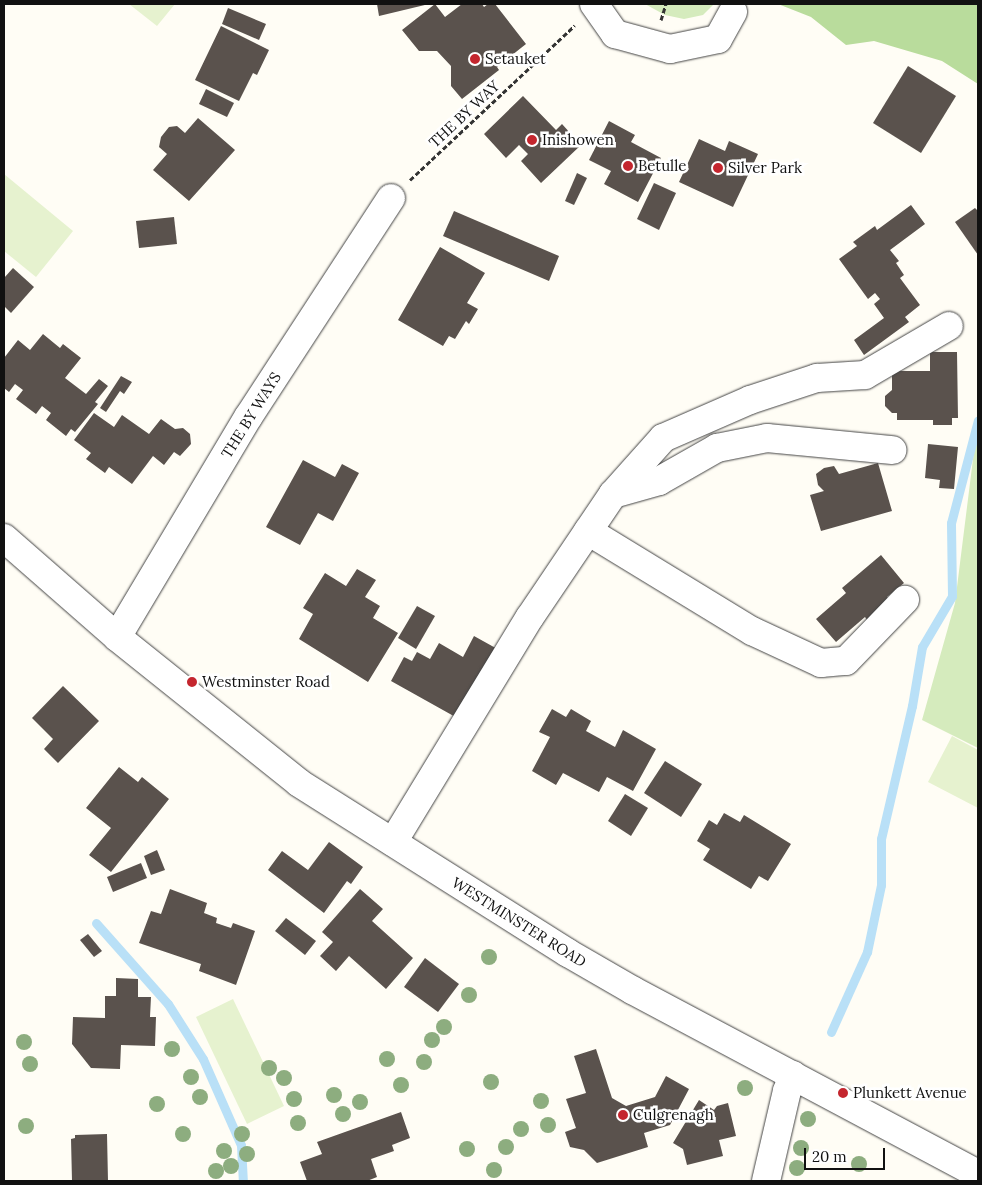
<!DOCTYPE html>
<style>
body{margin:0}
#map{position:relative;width:982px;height:1185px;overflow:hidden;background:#fffdf5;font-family:Lora,serif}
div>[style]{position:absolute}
.green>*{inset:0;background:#d5ebbd}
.forest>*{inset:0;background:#b9dc9c}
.pitch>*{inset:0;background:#e6f2cf}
.stream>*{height:9px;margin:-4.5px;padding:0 4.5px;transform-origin:4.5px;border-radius:4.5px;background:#b9e0f7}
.building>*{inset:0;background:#5a524d}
.path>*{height:3px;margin-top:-1.5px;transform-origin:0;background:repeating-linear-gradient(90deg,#333 0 5px,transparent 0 7.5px)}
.roads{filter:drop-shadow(0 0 1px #444) drop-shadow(0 0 1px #444)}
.minor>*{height:28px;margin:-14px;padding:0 14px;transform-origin:14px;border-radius:14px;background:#fff}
.trees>*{width:16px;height:16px;margin:-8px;border-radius:50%;background:#8dad7f}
.dots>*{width:14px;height:14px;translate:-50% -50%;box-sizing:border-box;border:2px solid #fff;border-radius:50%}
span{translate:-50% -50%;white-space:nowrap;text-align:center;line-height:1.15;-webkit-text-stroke:5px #fff;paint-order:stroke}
.poi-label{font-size:15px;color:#111}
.left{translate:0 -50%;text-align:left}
.street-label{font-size:15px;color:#111}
.frame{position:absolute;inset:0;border:5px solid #111;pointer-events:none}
.scale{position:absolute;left:804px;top:1148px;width:81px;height:22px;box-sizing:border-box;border:2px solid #111;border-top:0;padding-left:6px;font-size:15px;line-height:18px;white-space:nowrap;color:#111;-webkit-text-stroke:4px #fff;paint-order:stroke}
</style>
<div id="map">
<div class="green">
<i style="clip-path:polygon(645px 4px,714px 4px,703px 15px,684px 19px,665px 15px)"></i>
<i style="clip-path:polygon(978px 419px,978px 748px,922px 720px,955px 603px)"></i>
</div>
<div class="forest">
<i style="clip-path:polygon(778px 4px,978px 4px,978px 84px,942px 61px,874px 41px,846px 45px,811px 17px)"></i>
</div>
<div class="pitch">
<i style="clip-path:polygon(129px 4px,175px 4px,157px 26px)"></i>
<i style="clip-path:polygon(4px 174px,73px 231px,36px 277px,4px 251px)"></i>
<i style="clip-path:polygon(952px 736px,978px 750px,978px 808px,928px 782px)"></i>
<i style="clip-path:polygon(233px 999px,284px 1106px,247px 1124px,196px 1017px)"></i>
</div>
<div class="stream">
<i style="left:96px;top:923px;width:108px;rotate:48.4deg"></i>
<i style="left:168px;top:1004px;width:65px;rotate:57.5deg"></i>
<i style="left:203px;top:1059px;width:94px;rotate:66.2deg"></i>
<i style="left:241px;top:1145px;width:36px;rotate:87deg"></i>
<i style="left:831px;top:1032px;width:88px;rotate:-65.8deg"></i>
<i style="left:867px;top:952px;width:68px;rotate:-78.2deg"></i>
<i style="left:881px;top:885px;width:46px;rotate:-90deg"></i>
<i style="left:881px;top:839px;width:137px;rotate:-76.9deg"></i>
<i style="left:912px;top:706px;width:60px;rotate:-80.4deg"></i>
<i style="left:922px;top:647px;width:59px;rotate:-59.5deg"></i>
<i style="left:952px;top:596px;width:73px;rotate:-90.8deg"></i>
<i style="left:951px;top:523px;width:106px;rotate:-75.3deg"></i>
</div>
<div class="building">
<i style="clip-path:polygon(377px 4px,429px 4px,379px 16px)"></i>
<i style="clip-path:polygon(435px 4px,445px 17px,462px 4px,482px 4px,484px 7px,488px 4px,495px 4px,526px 44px,497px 67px,499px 70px,462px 99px,451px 86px,451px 66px,437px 51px,419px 51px,402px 30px)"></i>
<i style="clip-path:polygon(228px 8px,266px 24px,259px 40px,222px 24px)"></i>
<i style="clip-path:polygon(221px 26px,269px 50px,257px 75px,253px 73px,239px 101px,195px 80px)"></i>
<i style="clip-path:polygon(908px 66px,956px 96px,921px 153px,873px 123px)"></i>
<i style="clip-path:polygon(206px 89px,234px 103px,227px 117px,199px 104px)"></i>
<i style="clip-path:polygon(523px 96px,556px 130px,562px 124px,581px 145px,541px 183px,521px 161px,528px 154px,519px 145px,506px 158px,484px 134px)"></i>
<i style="clip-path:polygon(198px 118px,235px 150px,189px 201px,153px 170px,167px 154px,159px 147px,161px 137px,169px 127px,177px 126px,185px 133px)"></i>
<i style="clip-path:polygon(609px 121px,635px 135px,631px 142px,661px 158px,638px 202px,604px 184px,611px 171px,589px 160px)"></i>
<i style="clip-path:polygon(699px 139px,725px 151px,729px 141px,758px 154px,733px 207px,679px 182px)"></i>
<i style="clip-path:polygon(577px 173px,587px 178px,574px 205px,565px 201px)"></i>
<i style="clip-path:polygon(654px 183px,676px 193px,659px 230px,637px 219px)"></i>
<i style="clip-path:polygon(911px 205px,925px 224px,890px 250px,899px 261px,896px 263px,904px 275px,900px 278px,920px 305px,905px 317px,909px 322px,864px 355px,854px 340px,884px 318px,874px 304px,880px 299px,875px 293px,868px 299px,839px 259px,857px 246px,853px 242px,875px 226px,877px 230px)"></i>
<i style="clip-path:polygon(975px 208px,978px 211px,978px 255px,955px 222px)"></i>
<i style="clip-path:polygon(454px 211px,559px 256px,549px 281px,443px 236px)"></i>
<i style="clip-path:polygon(174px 217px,177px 244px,139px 248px,136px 221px)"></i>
<i style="clip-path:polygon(440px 247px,485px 273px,467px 303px,478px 309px,469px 324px,466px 321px,455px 339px,449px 336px,443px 346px,398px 320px)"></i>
<i style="clip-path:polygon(13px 268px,34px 287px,11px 313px,4px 306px,4px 278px)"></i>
<i style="clip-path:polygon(43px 334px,60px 348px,63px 344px,81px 358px,65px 378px,86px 394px,99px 379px,108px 386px,95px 402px,98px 404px,75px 432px,71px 429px,66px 436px,46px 420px,51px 413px,42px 406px,36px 414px,16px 399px,23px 390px,15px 384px,9px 392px,4px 388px,4px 358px,18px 340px,30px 350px)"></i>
<i style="clip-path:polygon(930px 352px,957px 352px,958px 418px,952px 418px,952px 425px,933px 425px,933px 420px,897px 420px,897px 413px,892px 413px,885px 406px,885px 396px,892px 390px,892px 371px,930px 371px)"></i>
<i style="clip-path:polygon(121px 376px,132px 382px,124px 394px,120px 391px,106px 412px,100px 408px)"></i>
<i style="clip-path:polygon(94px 413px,114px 427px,122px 415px,149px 434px,161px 419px,175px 429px,183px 428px,190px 434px,191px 444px,180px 456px,174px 452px,164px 465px,153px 456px,132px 484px,109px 467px,105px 473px,86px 459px,91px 453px,74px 440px)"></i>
<i style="clip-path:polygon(928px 444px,958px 447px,954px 489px,939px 488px,940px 480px,925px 478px)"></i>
<i style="clip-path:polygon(303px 460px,335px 477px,342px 464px,359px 473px,333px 521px,318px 513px,300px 545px,266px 527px)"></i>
<i style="clip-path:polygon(878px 463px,892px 511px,821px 531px,810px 495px,824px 491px,818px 485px,816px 474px,824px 468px,834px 466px,839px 474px)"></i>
<i style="clip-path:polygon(881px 555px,904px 583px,887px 597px,894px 604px,870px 624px,865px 617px,836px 642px,816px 619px,846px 593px,842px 588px)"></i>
<i style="clip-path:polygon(357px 569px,376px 580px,365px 597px,380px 606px,373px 618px,398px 633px,368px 682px,299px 639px,313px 614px,303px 608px,325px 573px,346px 586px)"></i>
<i style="clip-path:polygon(417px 606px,435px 616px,416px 649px,398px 638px)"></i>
<i style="clip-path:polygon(474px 636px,501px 651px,459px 719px,391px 681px,404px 657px,412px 661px,417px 652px,430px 659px,439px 643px,463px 657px)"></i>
<i style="clip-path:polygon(63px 686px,99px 721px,58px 763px,44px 749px,53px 739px,32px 718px)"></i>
<i style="clip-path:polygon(552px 709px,566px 717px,571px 709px,591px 721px,586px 731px,615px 747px,623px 730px,656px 749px,633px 791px,607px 777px,599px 792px,563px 773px,556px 785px,532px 771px,550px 737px,539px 732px)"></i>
<i style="clip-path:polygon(665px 761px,702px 784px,681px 817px,644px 793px)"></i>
<i style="clip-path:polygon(119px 767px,138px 782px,142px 777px,169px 799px,111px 872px,89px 855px,111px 828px,86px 808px)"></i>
<i style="clip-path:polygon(625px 794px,648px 808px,631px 836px,608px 821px)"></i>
<i style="clip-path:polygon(724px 813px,740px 822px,744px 815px,791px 844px,768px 881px,759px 876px,751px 889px,703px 860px,710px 849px,697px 841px,709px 820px,717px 825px)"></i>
<i style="clip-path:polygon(329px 842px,363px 867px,351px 884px,347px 881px,324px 913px,268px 870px,282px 851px,308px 870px)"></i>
<i style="clip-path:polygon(157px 850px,165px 870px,151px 875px,144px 856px)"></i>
<i style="clip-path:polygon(141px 863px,147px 878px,113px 892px,107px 877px)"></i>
<i style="clip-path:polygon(170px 889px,207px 903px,204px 913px,217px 918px,216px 923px,231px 928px,233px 923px,255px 931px,236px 985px,199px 971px,201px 964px,139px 943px,151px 911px,161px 914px)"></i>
<i style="clip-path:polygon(360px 889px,383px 909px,372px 921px,413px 958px,386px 989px,349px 956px,336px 971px,320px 956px,333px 942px,322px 932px)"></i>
<i style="clip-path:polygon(286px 918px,316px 941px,305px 955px,275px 931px)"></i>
<i style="clip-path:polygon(88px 934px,102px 951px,94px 957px,80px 940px)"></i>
<i style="clip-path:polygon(425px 958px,459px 984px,438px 1012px,404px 987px)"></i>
<i style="clip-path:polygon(116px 978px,138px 979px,138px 997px,151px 997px,150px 1017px,156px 1017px,155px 1046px,121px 1045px,120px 1069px,91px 1068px,72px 1044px,73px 1017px,105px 1018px,105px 996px,116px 996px)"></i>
<i style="clip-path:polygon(596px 1049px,612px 1098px,626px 1106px,655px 1097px,666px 1076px,689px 1089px,670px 1125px,644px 1133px,648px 1147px,597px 1163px,584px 1150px,570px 1147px,565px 1132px,576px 1128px,566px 1099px,586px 1093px,574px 1056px)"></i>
<i style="clip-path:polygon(699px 1100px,714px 1110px,717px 1106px,728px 1103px,736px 1136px,719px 1140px,723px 1156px,687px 1165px,683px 1149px,673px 1143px)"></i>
<i style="clip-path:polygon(401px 1112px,410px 1138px,392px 1145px,394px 1151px,371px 1159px,377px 1177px,367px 1181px,307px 1181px,300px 1162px,322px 1154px,317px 1142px)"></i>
<i style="clip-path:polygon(107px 1134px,108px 1181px,72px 1181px,71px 1139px,75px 1138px,75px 1135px)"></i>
</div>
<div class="path">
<i style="left:661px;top:20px;width:17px;rotate:-73deg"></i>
<i style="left:410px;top:180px;width:226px;rotate:-43.2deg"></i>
</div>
<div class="roads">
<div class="minor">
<i style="left:594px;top:4px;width:37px;rotate:55deg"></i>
<i style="left:615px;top:34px;width:57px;rotate:15.3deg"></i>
<i style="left:670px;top:49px;width:49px;rotate:-11.8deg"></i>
<i style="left:718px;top:39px;width:31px;rotate:-61deg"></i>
<i style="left:613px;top:494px;width:48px;rotate:-15.8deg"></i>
<i style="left:659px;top:481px;width:67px;rotate:-29.6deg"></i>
<i style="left:717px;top:448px;width:51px;rotate:-11.3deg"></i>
<i style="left:767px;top:438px;width:126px;rotate:5.5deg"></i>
<i style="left:588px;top:531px;width:192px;rotate:31.4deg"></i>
<i style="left:752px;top:631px;width:76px;rotate:24.9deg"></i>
<i style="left:821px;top:663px;width:25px;rotate:-5deg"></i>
<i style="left:846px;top:661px;width:85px;rotate:-46deg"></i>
<i style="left:4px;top:538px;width:150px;rotate:41.2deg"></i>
<i style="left:117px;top:637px;width:233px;rotate:38.7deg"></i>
<i style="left:299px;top:783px;width:318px;rotate:32.3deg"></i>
<i style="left:568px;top:953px;width:74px;rotate:30deg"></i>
<i style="left:632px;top:990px;width:392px;rotate:28deg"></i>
<i style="left:117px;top:637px;width:257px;rotate:-59.2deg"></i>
<i style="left:249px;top:416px;width:260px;rotate:-56.9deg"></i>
<i style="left:393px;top:842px;width:263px;rotate:-58.7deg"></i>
<i style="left:530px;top:617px;width:148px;rotate:-56deg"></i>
<i style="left:613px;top:494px;width:75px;rotate:-48.2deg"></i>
<i style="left:663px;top:438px;width:95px;rotate:-23.6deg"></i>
<i style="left:750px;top:400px;width:71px;rotate:-18.2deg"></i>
<i style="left:817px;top:378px;width:48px;rotate:-3.6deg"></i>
<i style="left:865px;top:375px;width:97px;rotate:-30.3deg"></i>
<i style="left:766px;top:1181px;width:92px;rotate:-76.9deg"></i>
<i style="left:787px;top:1091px;width:17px;rotate:-69deg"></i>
</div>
</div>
<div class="trees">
<i style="left:489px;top:957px"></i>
<i style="left:469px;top:995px"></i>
<i style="left:444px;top:1027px"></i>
<i style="left:432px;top:1040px"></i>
<i style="left:24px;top:1042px"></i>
<i style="left:172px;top:1049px"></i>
<i style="left:387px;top:1059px"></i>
<i style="left:424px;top:1062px"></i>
<i style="left:30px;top:1064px"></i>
<i style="left:269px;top:1068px"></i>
<i style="left:191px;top:1077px"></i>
<i style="left:284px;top:1078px"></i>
<i style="left:491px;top:1082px"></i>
<i style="left:401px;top:1085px"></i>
<i style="left:745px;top:1088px"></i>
<i style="left:334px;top:1095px"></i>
<i style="left:200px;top:1097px"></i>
<i style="left:294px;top:1099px"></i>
<i style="left:541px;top:1101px"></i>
<i style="left:360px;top:1102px"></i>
<i style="left:157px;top:1104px"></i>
<i style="left:343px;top:1114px"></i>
<i style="left:808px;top:1119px"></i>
<i style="left:298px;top:1123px"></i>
<i style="left:548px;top:1125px"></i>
<i style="left:26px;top:1126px"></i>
<i style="left:521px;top:1129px"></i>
<i style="left:183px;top:1134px"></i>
<i style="left:242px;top:1134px"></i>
<i style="left:506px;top:1147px"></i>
<i style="left:801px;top:1148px"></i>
<i style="left:467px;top:1149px"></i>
<i style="left:224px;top:1151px"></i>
<i style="left:247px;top:1154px"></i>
<i style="left:859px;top:1164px"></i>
<i style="left:231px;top:1166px"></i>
<i style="left:797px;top:1168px"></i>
<i style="left:494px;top:1170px"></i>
<i style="left:216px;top:1171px"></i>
</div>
<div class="dots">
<i style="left:475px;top:59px;background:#c4262e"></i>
<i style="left:532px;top:140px;background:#c4262e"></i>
<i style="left:628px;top:166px;background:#c4262e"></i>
<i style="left:718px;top:168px;background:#c4262e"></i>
<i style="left:192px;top:682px;background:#c4262e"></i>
<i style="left:843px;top:1093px;background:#c4262e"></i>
<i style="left:623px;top:1115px;background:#c4262e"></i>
</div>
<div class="poi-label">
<span class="left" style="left:485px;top:59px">Setauket</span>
<span class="left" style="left:542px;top:140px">Inishowen</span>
<span class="left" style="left:638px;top:166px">Betulle</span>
<span class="left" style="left:728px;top:168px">Silver Park</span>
<span class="left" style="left:202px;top:682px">Westminster Road</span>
<span class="left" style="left:853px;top:1093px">Plunkett Avenue</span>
<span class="left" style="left:633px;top:1115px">Culgrenagh</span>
</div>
<div class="street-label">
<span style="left:464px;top:114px;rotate:-43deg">THE BY WAY</span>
<span style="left:251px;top:415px;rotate:-58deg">THE BY WAYS</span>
<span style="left:519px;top:922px;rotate:32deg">WESTMINSTER ROAD</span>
</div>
<div class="frame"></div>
<div class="scale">20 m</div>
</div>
